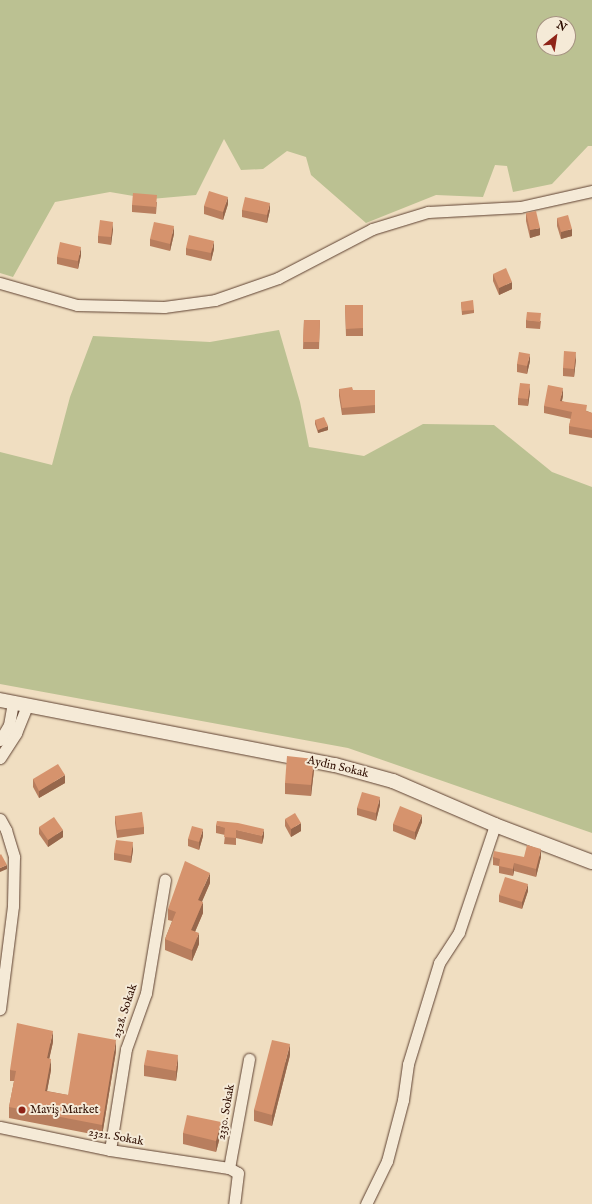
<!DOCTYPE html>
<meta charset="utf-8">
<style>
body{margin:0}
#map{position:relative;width:592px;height:1204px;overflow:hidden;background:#f0dec1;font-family:"IM FELL English",serif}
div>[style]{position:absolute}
.green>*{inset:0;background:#bbc192}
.roads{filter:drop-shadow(0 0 1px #5e4131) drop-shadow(0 0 1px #5e4131)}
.minor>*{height:11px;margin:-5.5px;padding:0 5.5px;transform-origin:5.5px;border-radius:5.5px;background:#f5ead7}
.tertiary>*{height:14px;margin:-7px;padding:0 7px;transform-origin:7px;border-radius:7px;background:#f5ead7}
.wall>*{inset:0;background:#b87e5e}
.shaded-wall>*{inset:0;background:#96674c}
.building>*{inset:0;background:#d6936d}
.dots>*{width:11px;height:11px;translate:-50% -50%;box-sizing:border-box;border:2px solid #f5ead7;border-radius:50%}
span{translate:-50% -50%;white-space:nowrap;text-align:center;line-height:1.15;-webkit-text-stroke:4px #f5ead7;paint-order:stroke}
.street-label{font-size:12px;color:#2e0d01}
.poi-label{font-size:12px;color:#2e0d01}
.left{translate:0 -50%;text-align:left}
.north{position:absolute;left:536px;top:16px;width:40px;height:40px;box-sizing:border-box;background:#f5ead7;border:1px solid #a59281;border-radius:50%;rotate:30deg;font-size:11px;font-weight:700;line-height:16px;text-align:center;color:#2e0d01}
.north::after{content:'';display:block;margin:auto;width:14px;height:18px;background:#8f2418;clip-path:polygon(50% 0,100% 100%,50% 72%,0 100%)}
</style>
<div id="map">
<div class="green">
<i style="clip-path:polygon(evenodd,0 0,592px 0,592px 146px,588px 146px,552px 184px,513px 192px,507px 166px,495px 165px,483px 197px,436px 195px,366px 223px,311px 175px,306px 157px,287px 151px,263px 169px,241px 170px,224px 139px,196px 195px,151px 199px,110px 192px,55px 202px,13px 277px,0 273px,0 0,544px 24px,568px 24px,568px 48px,544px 48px,544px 24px)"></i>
<i style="clip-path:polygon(279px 330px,300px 402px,309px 447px,364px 456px,423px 424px,494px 425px,552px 472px,592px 487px,592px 833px,348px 748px,0 684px,0 452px,52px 465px,70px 397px,93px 336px,210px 342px)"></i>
</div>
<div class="roads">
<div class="minor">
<i style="left:0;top:283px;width:80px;rotate:15.9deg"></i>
<i style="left:77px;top:305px;width:87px;rotate:1.3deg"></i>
<i style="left:164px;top:307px;width:51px;rotate:-7.8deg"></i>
<i style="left:215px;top:300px;width:67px;rotate:-19.2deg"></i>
<i style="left:278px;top:278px;width:106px;rotate:-27.5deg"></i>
<i style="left:372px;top:229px;width:59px;rotate:-16.9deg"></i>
<i style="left:428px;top:212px;width:92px;rotate:-3.1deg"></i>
<i style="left:520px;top:207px;width:74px;rotate:-12.5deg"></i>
<i style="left:0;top:740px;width:17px;rotate:-59deg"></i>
<i style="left:9px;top:725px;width:22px;rotate:-80deg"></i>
<i style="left:0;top:758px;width:30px;rotate:-57deg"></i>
<i style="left:16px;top:733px;width:29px;rotate:-68deg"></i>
<i style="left:0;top:819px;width:13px;rotate:61deg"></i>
<i style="left:6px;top:830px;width:28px;rotate:73deg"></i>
<i style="left:14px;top:857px;width:49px;rotate:91.2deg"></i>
<i style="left:13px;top:906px;width:104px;rotate:97.2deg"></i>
<i style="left:0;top:1127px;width:112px;rotate:11.8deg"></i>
<i style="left:110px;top:1150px;width:120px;rotate:8.6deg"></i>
<i style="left:229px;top:1168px;width:10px;rotate:29deg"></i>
<i style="left:238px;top:1173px;width:31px;rotate:97deg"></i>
<i style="left:110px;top:1150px;width:102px;rotate:-81deg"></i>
<i style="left:126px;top:1049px;width:59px;rotate:-70.3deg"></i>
<i style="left:146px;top:993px;width:115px;rotate:-80.5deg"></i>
<i style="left:229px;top:1168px;width:111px;rotate:-79.6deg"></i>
<i style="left:366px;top:1204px;width:48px;rotate:-64deg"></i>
<i style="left:387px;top:1161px;width:63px;rotate:-75.3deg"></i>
<i style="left:403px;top:1100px;width:36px;rotate:-82deg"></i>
<i style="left:408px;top:1064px;width:106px;rotate:-72.9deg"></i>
<i style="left:439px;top:963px;width:37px;rotate:-57deg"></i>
<i style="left:459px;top:932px;width:113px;rotate:-71.4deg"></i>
</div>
<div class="tertiary">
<i style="left:0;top:700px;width:341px;rotate:11deg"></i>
<i style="left:335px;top:765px;width:60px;rotate:15.4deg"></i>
<i style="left:393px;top:781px;width:111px;rotate:23.3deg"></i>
<i style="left:495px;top:825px;width:104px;rotate:20.9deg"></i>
</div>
</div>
<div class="wall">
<i style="clip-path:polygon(157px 202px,156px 214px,132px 212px,132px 205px)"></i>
<i style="clip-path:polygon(228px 204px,223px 220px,204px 214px,204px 206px)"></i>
<i style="clip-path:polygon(242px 210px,270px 210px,267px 223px,242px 217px)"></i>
<i style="clip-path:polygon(526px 213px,540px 235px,530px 238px,526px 221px)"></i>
<i style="clip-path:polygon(557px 218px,572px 236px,561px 239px,557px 226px)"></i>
<i style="clip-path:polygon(113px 229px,111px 245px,98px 243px,98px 236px)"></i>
<i style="clip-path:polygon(174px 234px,170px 251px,150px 246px,150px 239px)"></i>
<i style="clip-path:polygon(186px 248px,214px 249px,211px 261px,186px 255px)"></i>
<i style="clip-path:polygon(81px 255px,78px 269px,57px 264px,57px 257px)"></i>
<i style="clip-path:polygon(493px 274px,512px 289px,499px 295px,493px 281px)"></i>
<i style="clip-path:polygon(461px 302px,474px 310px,474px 313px,462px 315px)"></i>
<i style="clip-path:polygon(345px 305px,363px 328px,363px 336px,346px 336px)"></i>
<i style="clip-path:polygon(304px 320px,320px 320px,319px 349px,303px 349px)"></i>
<i style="clip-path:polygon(526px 320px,541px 321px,540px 329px,526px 328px)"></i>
<i style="clip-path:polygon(576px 359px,574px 377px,563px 376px,563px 368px)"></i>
<i style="clip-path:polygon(530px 361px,527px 374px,517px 372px,517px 364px)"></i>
<i style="clip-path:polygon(339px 389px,353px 390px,375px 390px,375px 413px,342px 415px,339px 396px)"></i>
<i style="clip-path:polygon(530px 392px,528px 406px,518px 405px,518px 398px)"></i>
<i style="clip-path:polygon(563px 396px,562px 401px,592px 413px,592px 438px,569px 434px,569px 426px,571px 419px,544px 413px,544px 406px)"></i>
<i style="clip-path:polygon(315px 420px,328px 430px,318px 433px,315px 424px)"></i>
<i style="clip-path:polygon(314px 770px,311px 796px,285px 794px,285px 783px)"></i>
<i style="clip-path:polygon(33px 779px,65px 783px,39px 798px,33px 787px)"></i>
<i style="clip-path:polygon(380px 805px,376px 821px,357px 815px,357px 808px)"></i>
<i style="clip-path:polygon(115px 816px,144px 827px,144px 834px,117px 838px,115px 823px)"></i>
<i style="clip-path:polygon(285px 819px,301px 831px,291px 837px,285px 826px)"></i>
<i style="clip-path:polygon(422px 822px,415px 840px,393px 831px,393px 824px)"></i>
<i style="clip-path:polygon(216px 825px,264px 836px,262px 844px,236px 838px,236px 845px,224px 844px,225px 835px,216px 833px)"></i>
<i style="clip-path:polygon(39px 827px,63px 837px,48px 847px,39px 834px)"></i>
<i style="clip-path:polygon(203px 836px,199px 850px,188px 846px,188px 839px)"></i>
<i style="clip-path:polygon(133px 850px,131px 863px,114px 860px,114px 853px)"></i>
<i style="clip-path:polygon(493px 857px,541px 857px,536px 877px,514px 871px,513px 876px,499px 873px,499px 866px,493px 865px)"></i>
<i style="clip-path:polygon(210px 883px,202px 901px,203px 913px,195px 932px,199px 944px,192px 961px,165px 950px,165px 939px,172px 921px,168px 920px,168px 909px)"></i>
<i style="clip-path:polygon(528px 891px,522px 909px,499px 902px,499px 895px)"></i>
<i style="clip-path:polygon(53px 1042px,49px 1059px,51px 1070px,47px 1091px,68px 1095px,116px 1051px,102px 1136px,9px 1118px,9px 1107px,14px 1081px,10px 1081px,10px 1070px)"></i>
<i style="clip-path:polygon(290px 1055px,272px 1126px,254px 1121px,254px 1110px)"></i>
<i style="clip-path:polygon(144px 1065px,178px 1066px,176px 1081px,144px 1076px)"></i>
<i style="clip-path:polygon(183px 1133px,221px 1133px,216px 1152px,183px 1144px)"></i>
</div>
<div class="shaded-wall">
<i style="clip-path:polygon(228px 197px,228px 204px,223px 220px,223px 212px)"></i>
<i style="clip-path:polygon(270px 203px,270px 210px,267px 223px,267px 215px)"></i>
<i style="clip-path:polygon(113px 222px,113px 229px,111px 245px,111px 237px)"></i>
<i style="clip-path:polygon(174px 226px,174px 234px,170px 251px,170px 244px)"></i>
<i style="clip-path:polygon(540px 228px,540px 235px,530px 238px,530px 230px)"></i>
<i style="clip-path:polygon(572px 229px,572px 236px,561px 239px,561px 232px)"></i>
<i style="clip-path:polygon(214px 241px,214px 249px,211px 261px,211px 253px)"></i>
<i style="clip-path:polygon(81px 247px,81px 255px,78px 269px,78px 261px)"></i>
<i style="clip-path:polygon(512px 282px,512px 289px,499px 295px,499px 288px)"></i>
<i style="clip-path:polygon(576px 352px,576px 359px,574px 377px,574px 369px)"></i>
<i style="clip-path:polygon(530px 354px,530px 361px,527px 374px,527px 366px)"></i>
<i style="clip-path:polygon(530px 384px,530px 392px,528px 406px,528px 399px)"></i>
<i style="clip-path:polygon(563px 388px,563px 396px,560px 408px,560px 401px)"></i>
<i style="clip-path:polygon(328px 426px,328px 430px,318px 433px,318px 430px)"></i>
<i style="clip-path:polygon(314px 759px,314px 770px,311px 796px,311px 785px)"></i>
<i style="clip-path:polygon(65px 775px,65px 783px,39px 798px,39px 791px)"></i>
<i style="clip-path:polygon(380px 797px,380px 805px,376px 821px,376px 813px)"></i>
<i style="clip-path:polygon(422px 815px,422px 822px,415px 840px,415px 832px)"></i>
<i style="clip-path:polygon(301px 823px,301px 831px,291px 837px,291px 829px)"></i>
<i style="clip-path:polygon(203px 829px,203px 836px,199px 850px,199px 842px)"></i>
<i style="clip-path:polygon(264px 829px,264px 836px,262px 844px,262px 836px)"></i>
<i style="clip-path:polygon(63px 830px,63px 837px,48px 847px,48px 840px)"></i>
<i style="clip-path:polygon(133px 842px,133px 850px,131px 863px,131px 856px)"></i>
<i style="clip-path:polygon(541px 849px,541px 857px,536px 877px,536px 869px)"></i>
<i style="clip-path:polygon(514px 863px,514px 871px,513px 876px,513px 869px)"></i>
<i style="clip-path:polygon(7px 865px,7px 869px,0 872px,0 868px)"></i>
<i style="clip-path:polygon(210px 873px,210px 883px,198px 911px,198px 900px)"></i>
<i style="clip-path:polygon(528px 884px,528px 891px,522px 909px,522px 902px)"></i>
<i style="clip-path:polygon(203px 902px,203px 913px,191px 941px,191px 930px)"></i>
<i style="clip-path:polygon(199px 933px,199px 944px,192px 961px,192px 950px)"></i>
<i style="clip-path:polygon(53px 1031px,53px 1042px,47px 1069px,47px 1058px)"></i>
<i style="clip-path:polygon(116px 1040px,116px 1051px,102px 1136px,102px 1125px)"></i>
<i style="clip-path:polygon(290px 1044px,290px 1055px,272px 1126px,272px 1115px)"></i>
<i style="clip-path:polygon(178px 1055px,178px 1066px,176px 1081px,176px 1071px)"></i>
<i style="clip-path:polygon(51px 1059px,51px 1070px,45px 1102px,45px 1091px)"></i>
<i style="clip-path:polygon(221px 1122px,221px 1133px,216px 1152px,216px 1141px)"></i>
</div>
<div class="building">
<i style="clip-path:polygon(209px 191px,228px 197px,223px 212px,204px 206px)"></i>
<i style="clip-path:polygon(133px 193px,157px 195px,156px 207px,132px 205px)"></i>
<i style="clip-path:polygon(245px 197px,270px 203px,267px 215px,242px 210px)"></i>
<i style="clip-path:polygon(536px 211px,540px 228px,530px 230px,526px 213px)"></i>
<i style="clip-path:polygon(568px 215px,572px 229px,561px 232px,557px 218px)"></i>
<i style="clip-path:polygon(100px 220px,113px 222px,111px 237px,98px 236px)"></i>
<i style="clip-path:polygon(154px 222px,174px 226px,170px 244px,150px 239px)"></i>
<i style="clip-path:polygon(189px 235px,214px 241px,211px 253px,186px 248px)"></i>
<i style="clip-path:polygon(60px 242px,81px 247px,78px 261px,57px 257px)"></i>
<i style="clip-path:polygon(506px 268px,512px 282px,499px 288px,493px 274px)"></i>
<i style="clip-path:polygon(473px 300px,474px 310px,462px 311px,461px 302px)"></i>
<i style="clip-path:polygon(345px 305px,363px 305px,363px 328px,346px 329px)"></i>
<i style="clip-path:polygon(527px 312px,541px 313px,540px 322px,526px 320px)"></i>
<i style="clip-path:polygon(304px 320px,320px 320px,319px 342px,303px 342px)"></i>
<i style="clip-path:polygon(564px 351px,576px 352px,574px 369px,563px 368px)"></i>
<i style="clip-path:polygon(519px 352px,530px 354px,527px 366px,517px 364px)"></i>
<i style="clip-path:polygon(520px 383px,530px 384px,528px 399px,518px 398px)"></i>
<i style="clip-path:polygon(548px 385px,563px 388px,560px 401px,587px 405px,586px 411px,592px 413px,592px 430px,569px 426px,572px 412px,544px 406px)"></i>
<i style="clip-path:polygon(352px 387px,353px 390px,375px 390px,375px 405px,342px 408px,339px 389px)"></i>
<i style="clip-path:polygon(324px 417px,328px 426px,318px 430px,315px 420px)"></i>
<i style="clip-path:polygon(287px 756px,314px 759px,311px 785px,285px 783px)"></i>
<i style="clip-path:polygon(58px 764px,65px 775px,39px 791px,33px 779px)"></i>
<i style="clip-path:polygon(362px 792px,380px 797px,376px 813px,357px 808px)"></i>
<i style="clip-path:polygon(400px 806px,422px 815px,415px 832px,393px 824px)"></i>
<i style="clip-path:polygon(142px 812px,144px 827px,117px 830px,115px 816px)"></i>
<i style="clip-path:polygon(295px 813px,301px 823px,291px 829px,285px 819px)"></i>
<i style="clip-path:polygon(54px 817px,63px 830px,48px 840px,39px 827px)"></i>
<i style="clip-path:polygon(217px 821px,238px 823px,264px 829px,262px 836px,236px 830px,236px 838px,224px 837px,225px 828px,216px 825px)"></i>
<i style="clip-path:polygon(192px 826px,203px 829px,199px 842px,188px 839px)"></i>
<i style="clip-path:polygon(116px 840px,133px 842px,131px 856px,114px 853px)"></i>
<i style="clip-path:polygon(527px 845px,541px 849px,536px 869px,514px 863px,513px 869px,499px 866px,500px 859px,493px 857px,494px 851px,524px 857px)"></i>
<i style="clip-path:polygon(1px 854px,7px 865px,0 868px,0 855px)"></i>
<i style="clip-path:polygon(185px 861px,210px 873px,198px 900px,203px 902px,191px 930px,199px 933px,192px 950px,165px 939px,176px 912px,168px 909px)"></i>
<i style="clip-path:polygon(505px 877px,528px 884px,522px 902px,499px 895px)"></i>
<i style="clip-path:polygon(17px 1023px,53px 1031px,47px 1058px,51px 1059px,45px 1091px,68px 1095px,78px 1033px,116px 1040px,102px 1125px,9px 1107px,16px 1071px,10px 1070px)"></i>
<i style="clip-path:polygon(272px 1040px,290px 1044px,272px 1115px,254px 1110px)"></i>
<i style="clip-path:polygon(147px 1050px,178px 1055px,176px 1071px,144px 1065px)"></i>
<i style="clip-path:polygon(187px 1115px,221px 1122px,216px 1141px,183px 1133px)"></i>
</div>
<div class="dots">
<i style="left:22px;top:1110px;background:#8f2418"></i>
</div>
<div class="street-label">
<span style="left:338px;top:767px;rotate:13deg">Aydin Sokak</span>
<span style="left:125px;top:1011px;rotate:-72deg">2328. Sokak</span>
<span style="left:226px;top:1112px;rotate:-80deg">2330. Sokak</span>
<span style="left:116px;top:1137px;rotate:10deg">2321. Sokak</span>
</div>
<div class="poi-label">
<span class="left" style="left:30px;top:1110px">Maviş Market</span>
</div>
<div class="north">N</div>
</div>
